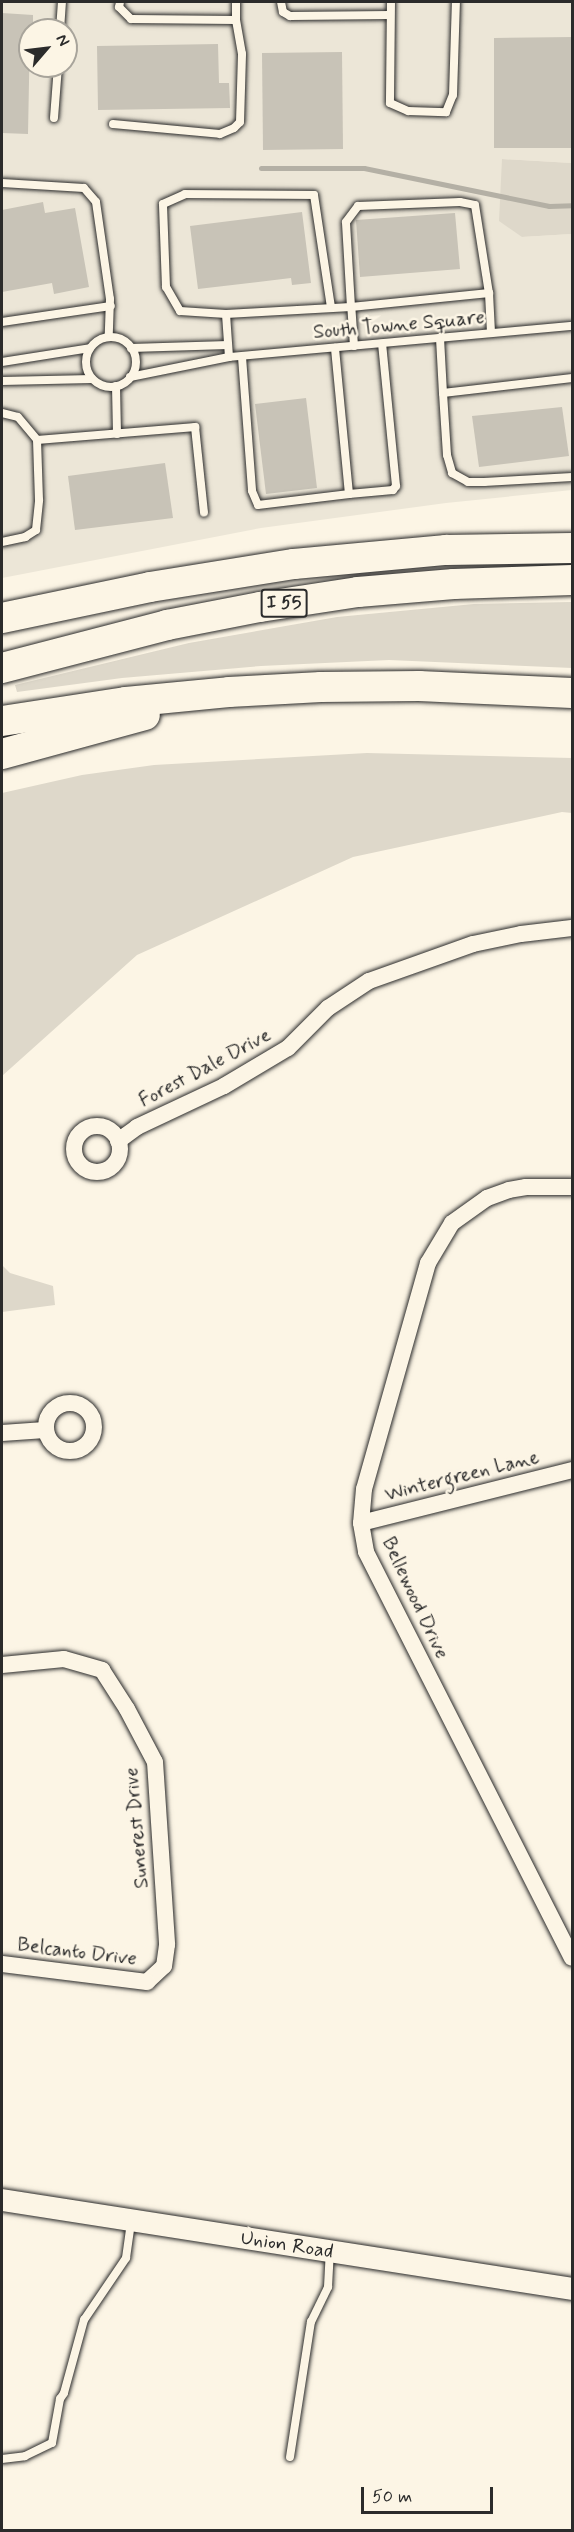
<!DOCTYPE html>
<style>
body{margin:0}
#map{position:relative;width:574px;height:2532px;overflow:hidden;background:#fcf5e5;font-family:Mynerve,sans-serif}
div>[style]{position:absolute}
.built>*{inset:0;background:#ece6d7}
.green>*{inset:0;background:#ded8ca}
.stream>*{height:5px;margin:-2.5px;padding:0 2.5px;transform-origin:2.5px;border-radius:2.5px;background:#b4b0a5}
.building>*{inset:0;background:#c8c3b7}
.roads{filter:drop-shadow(0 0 2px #2b2b2b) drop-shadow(0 0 2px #2b2b2b)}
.lane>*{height:8px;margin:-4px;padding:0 4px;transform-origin:4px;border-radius:4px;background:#fcf5e5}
.lane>.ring{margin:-4px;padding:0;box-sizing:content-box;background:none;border:8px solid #fcf5e5;border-radius:50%}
.street>*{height:16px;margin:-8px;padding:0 8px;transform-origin:8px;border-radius:8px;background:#fcf5e5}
.street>.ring{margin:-8px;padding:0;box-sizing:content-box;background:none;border:16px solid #fcf5e5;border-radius:50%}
.secondary>*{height:22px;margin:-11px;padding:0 11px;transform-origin:11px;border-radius:11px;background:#fcf5e5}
.highway>*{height:30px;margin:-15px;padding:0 15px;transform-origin:15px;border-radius:15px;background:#fcf5e5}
span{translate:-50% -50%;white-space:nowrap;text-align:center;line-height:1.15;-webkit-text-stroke:5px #fcf5e5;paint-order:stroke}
.shield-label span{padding:2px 4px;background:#fcf5e5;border:2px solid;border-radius:4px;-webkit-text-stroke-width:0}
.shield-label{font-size:18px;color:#2b2b2b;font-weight:700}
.street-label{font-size:20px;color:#2b2b2b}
.frame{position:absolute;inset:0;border:3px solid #2b2b2b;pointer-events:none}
.north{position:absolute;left:18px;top:18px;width:60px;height:60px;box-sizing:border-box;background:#fcf5e5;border:2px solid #a8a49b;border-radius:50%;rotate:62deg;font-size:16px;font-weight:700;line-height:24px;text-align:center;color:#2b2b2b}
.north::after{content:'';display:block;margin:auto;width:21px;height:27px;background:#2b2b2b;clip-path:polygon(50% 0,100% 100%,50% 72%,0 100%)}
.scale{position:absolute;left:361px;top:2487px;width:132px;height:27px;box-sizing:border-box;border:3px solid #2b2b2b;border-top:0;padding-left:8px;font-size:18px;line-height:21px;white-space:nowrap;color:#2b2b2b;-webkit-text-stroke:4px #fcf5e5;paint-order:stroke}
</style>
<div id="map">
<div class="built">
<i style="clip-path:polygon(evenodd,2px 2px,572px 2px,572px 163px,502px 159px,522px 237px,572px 234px,572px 490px,446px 503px,261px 528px,2px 578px,2px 2px,30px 30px,66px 30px,66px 66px,30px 66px,30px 30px)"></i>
</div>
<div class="green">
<i style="clip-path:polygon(502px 159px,572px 163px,572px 234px,522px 237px,499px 221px)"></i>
<i style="clip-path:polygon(572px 602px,572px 668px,389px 660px,261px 666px,122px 678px,17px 692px,15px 685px,189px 643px,337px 617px,474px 604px)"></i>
<i style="clip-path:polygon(367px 753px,572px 758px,572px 813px,562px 812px,353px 857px,137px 955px,2px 1076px,2px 793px,82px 775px,154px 765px)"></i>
<i style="clip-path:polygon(2px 1265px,10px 1273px,53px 1286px,55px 1305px,2px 1312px)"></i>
</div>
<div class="stream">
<i style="left:261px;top:168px;width:103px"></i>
<i style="left:364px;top:168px;width:189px;rotate:11.6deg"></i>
<i style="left:549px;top:206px;width:23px;rotate:-2deg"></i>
</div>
<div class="building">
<i style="clip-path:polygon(2px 13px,33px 15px,33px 30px,30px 30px,28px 134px,2px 133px)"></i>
<i style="clip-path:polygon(573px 37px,573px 148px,494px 148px,494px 38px)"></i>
<i style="clip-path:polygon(218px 44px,219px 83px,229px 83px,230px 108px,98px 110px,97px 46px)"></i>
<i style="clip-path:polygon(342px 52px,343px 149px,263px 150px,262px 53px)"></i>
<i style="clip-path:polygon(43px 202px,45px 213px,75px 208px,89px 287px,54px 294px,52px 283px,2px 292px,2px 210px)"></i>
<i style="clip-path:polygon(302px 212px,311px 283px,292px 285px,291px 278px,198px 289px,190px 226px)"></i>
<i style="clip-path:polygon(455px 213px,460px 269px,360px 277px,356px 220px)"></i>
<i style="clip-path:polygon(306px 398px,317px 488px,266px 494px,255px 404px)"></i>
<i style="clip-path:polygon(562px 407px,569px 456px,479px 467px,472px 416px)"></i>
<i style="clip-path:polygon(165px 463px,173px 518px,75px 530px,68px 476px)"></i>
</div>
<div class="roads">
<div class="lane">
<i style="left:120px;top:2px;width:5px;rotate:101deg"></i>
<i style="left:119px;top:7px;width:17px;rotate:45deg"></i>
<i style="left:131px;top:19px;width:105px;rotate:0.5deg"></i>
<i style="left:236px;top:20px;width:18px;rotate:-90deg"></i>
<i style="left:281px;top:2px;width:10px;rotate:79deg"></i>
<i style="left:283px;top:12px;width:8px;rotate:30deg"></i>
<i style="left:290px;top:16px;width:100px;rotate:-0.6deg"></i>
<i style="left:391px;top:2px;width:101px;rotate:90.6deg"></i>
<i style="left:390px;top:103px;width:20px;rotate:24deg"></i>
<i style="left:408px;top:111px;width:38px;rotate:2deg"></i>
<i style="left:446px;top:112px;width:18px;rotate:-68deg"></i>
<i style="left:453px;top:95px;width:93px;rotate:-88.2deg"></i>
<i style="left:60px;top:30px;width:28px;rotate:-86deg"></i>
<i style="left:54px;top:118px;width:52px;rotate:-85.6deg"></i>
<i style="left:113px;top:124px;width:107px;rotate:5.3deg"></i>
<i style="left:220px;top:134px;width:15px;rotate:-23deg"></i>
<i style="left:234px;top:128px;width:8px;rotate:-45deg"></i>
<i style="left:240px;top:122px;width:68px;rotate:-88.3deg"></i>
<i style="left:242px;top:54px;width:35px;rotate:-100deg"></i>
<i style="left:2px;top:183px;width:82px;rotate:3.5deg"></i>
<i style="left:84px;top:188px;width:18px;rotate:49deg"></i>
<i style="left:96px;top:202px;width:98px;rotate:81.8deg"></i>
<i style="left:110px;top:299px;width:38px;rotate:92deg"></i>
<i style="left:226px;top:314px;width:46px;rotate:-176.3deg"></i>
<i style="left:180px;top:311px;width:28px;rotate:-120deg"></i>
<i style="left:166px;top:287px;width:83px;rotate:-92.1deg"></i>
<i style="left:163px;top:204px;width:24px;rotate:-24deg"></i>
<i style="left:185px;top:194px;width:129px;rotate:0.4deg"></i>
<i style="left:314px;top:195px;width:114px;rotate:81.4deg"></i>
<i style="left:2px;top:322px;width:110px;rotate:-8.4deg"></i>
<i class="ring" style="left:86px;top:337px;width:42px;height:42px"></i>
<i style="left:440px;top:338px;width:55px;rotate:86.9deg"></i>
<i style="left:443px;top:393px;width:130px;rotate:-6.6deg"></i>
<i style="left:354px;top:346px;width:39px;rotate:-94deg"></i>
<i style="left:351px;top:307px;width:139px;rotate:-5.8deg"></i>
<i style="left:489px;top:293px;width:40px;rotate:87.1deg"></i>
<i style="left:131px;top:348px;width:97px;rotate:-1.8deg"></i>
<i style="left:229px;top:357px;width:43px;rotate:-94deg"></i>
<i style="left:226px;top:314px;width:125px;rotate:-3.2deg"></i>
<i style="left:351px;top:307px;width:85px;rotate:-93.4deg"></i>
<i style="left:346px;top:222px;width:20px;rotate:-53deg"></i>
<i style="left:358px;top:206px;width:102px;rotate:-2.2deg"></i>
<i style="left:460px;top:202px;width:15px;rotate:11deg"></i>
<i style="left:475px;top:205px;width:89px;rotate:81deg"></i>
<i style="left:242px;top:357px;width:134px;rotate:85.7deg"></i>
<i style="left:252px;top:491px;width:15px;rotate:67deg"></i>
<i style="left:258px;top:505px;width:92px;rotate:-6.9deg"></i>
<i style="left:349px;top:494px;width:147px;rotate:-95.5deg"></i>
<i style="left:2px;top:362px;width:89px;rotate:-9deg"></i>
<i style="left:130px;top:377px;width:101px;rotate:-11.4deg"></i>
<i style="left:229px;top:357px;width:344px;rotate:-5.2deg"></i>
<i style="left:2px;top:381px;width:90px;rotate:-1.3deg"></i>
<i style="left:116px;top:386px;width:48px;rotate:88.8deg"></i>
<i style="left:443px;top:393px;width:62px;rotate:86.3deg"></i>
<i style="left:447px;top:455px;width:19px;rotate:74deg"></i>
<i style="left:452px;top:473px;width:18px;rotate:29deg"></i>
<i style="left:468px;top:482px;width:16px"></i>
<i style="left:484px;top:482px;width:88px;rotate:-3.3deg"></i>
<i style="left:2px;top:413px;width:16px;rotate:14deg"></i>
<i style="left:18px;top:417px;width:30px;rotate:50deg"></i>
<i style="left:37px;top:440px;width:159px;rotate:-4.7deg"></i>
<i style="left:195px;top:427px;width:86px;rotate:84deg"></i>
<i style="left:349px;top:494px;width:44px;rotate:-5.2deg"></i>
<i style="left:393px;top:490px;width:5px;rotate:-53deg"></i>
<i style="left:396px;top:486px;width:143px;rotate:-95.6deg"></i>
<i style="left:2px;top:542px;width:24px;rotate:-12deg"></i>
<i style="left:25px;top:537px;width:13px;rotate:-32deg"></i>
<i style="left:36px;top:530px;width:30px;rotate:-84deg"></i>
<i style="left:39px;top:500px;width:60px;rotate:-91.9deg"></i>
<i style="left:290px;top:2457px;width:137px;rotate:-81.2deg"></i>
<i style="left:311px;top:2322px;width:39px;rotate:-64deg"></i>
<i style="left:328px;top:2287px;width:34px;rotate:-87deg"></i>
<i style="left:2px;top:2459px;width:23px;rotate:-7deg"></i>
<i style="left:25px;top:2456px;width:30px;rotate:-26deg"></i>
<i style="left:52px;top:2443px;width:45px;rotate:-79.7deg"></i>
<i style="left:60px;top:2399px;width:7px;rotate:-56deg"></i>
<i style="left:64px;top:2393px;width:76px;rotate:-74.7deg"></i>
<i style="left:84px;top:2320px;width:75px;rotate:-55.9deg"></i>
<i style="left:126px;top:2258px;width:36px;rotate:-82deg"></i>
</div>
<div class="street">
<i class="ring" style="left:74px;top:1126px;width:30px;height:30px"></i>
<i style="left:118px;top:1141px;width:24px;rotate:-36deg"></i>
<i style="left:137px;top:1127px;width:96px;rotate:-25.2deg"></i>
<i style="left:224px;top:1086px;width:74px;rotate:-30.7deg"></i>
<i style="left:288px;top:1048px;width:57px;rotate:-45deg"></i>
<i style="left:328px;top:1008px;width:49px;rotate:-33.4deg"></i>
<i style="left:369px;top:981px;width:110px;rotate:-19.6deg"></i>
<i style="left:473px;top:944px;width:49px;rotate:-11.8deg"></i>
<i style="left:521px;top:934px;width:51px;rotate:-6.7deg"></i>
<i style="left:572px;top:1187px;width:46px;rotate:180deg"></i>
<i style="left:526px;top:1187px;width:17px;rotate:170deg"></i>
<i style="left:509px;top:1190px;width:23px;rotate:160deg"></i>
<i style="left:487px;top:1198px;width:43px;rotate:144.5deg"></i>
<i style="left:452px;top:1223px;width:47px;rotate:121deg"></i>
<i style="left:428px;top:1263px;width:235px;rotate:105.8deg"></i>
<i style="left:364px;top:1489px;width:34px;rotate:95deg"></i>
<i style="left:361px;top:1523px;width:29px;rotate:80deg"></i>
<i style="left:366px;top:1552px;width:455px;rotate:63.1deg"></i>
<i class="ring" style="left:46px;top:1403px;width:32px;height:32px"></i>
<i style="left:2px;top:1433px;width:43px;rotate:-4deg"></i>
<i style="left:361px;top:1523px;width:218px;rotate:-14.1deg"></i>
<i style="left:2px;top:1665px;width:62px;rotate:-5.5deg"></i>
<i style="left:64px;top:1659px;width:40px;rotate:16deg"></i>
<i style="left:102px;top:1670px;width:46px;rotate:57.3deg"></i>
<i style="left:127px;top:1709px;width:60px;rotate:62.2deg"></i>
<i style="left:155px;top:1762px;width:183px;rotate:86.2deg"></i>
<i style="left:167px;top:1945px;width:21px;rotate:98deg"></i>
<i style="left:164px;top:1966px;width:23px;rotate:137deg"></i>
<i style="left:147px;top:1982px;width:146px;rotate:-172.9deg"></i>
</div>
<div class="secondary">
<i style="left:2px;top:2200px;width:577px;rotate:8.87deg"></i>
</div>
<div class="highway">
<i style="left:2px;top:618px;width:151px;rotate:-11.8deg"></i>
<i style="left:150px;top:587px;width:146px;rotate:-9.1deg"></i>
<i style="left:294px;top:564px;width:153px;rotate:-5.3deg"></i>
<i style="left:446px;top:550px;width:126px;rotate:-0.9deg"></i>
<i style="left:2px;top:668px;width:171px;rotate:-14.6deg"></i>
<i style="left:167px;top:625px;width:95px;rotate:-11deg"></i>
<i style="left:260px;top:607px;width:99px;rotate:-8.7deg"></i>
<i style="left:358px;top:592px;width:96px;rotate:-4.8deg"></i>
<i style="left:454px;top:584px;width:118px;rotate:-1.9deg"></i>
<i style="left:2px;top:721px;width:125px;rotate:-8.7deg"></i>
<i style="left:126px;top:702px;width:103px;rotate:-5.5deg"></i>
<i style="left:229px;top:692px;width:92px;rotate:-3.1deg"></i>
<i style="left:321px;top:687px;width:98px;rotate:-0.6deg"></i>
<i style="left:419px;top:686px;width:153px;rotate:2.6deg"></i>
<i style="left:2px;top:754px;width:148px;rotate:-15.3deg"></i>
</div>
</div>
<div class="shield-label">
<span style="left:284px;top:603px">I 55</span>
</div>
<div class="street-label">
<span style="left:399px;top:325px;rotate:-5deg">South Towne Square</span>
<span style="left:205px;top:1068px;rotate:-28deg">Forest Dale Drive</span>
<span style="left:462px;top:1476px;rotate:-14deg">Wintergreen Lane</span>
<span style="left:415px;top:1598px;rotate:65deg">Bellewood Drive</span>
<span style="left:137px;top:1828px;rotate:-95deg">Sunerest Drive</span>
<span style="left:77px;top:1952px;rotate:7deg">Belcanto Drive</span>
<span style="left:287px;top:2245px;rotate:9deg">Union Road</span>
</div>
<div class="frame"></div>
<div class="north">N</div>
<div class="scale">50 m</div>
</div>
